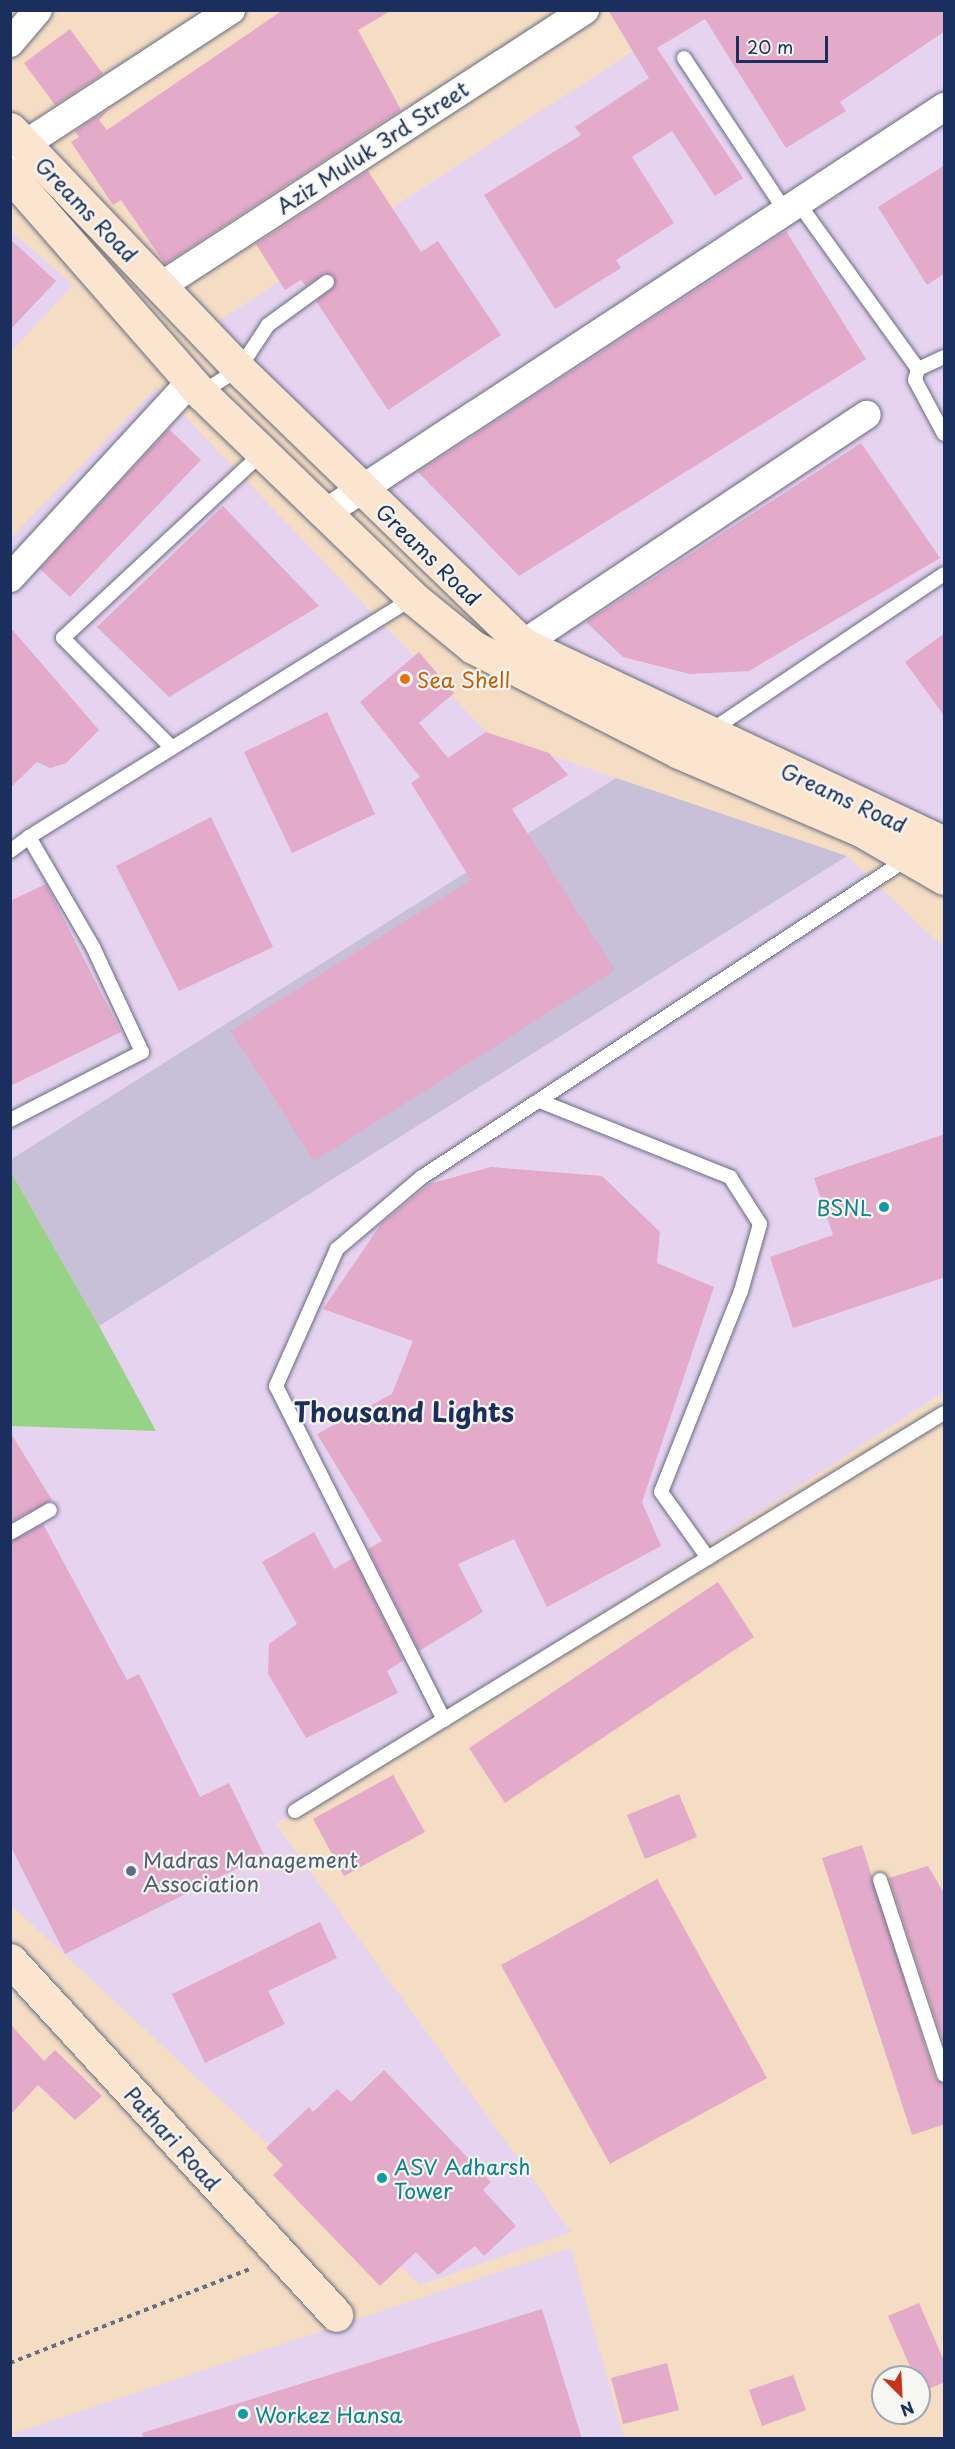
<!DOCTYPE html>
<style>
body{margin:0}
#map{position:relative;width:955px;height:2449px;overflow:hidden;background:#f4ddc3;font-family:"Playpen Sans",sans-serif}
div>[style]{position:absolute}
.built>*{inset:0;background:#e6d3f0}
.industrial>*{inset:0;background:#c8c0d8}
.green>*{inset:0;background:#97d387}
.building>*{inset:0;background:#e3aaca}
.path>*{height:4px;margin-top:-2px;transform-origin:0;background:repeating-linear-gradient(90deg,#676c81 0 4.5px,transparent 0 9px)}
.roads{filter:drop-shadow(0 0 2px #676c81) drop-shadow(0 0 2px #676c81)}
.lane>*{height:14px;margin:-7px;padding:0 7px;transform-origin:7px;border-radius:7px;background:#fff}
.street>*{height:28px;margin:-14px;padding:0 14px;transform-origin:14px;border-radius:14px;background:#fff}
.secondary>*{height:33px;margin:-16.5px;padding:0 16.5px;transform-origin:16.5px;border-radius:16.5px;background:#fbe5cf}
.dots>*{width:16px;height:16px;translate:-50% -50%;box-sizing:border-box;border:3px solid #f6f6f2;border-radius:50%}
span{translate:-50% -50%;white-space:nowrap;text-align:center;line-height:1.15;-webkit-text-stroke:4.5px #f6f6f2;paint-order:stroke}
.street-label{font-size:21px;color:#1b2f5e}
.food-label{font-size:21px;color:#c56008}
.left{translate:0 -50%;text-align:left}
.culture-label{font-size:21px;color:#0d838f}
.right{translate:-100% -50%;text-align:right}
.service-label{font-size:21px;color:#4e5e75}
.district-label{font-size:27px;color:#1b2f5e;font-weight:700}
.frame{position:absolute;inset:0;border:12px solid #1b2f5e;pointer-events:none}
.north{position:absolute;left:871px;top:2365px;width:60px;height:60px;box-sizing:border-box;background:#f6f6f2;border:2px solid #9ea6b7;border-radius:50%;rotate:156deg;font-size:16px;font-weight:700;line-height:24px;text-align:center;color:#1b2f5e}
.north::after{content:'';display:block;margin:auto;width:21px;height:27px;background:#c8321e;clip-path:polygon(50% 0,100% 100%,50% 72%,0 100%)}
.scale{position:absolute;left:736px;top:36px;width:92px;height:27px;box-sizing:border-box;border:3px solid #1b2f5e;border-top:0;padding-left:8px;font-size:18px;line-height:21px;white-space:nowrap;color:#1b2f5e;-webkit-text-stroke:4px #f6f6f2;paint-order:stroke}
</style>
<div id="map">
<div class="built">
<i style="clip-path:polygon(695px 11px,944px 11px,944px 839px,574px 690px,212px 325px)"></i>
<i style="clip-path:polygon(11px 231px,73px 285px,11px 352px)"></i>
<i style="clip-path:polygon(157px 387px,488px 734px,616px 778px,11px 1160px,11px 538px)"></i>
<i style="clip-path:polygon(847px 856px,944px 948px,944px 1392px,276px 1824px,571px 2232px,420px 2285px,11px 1905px,10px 1426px,156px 1431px,99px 1326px)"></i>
<i style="clip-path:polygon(571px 2248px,624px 2438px,16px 2438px,15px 2433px)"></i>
</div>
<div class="industrial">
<i style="clip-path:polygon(616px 778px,847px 856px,99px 1326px,11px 1172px,10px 1160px)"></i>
</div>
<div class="green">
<i style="clip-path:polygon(11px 1172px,99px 1326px,156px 1431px,11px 1426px)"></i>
</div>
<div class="building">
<i style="clip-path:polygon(283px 10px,392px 10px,358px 30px,401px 110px,165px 264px,121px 200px,113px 205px,71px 142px,79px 137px,75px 131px,109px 109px,99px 120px,107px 130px)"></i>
<i style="clip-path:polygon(608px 10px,945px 10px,945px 31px,840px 102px,846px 111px,786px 148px,705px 19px,657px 48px,743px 178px,715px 196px,672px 131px,632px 157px,674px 223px,616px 260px,621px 268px,555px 309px,484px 195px,581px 135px,575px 127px,649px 78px)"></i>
<i style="clip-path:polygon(70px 29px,103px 74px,55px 105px,24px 63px)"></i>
<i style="clip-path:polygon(945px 165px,945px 273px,927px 285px,878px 207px)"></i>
<i style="clip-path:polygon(368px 171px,421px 252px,438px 241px,501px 335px,388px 410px,316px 301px,335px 286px,334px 276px,325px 273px,306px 286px,301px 280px,285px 290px,256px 244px)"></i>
<i style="clip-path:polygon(786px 231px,866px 359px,519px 576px,418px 472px)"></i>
<i style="clip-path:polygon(10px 239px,56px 281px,10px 330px)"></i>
<i style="clip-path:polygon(169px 429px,201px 460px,70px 597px,40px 569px)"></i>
<i style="clip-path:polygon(861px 443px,940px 558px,749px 671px,690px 674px,623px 657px,586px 622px)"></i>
<i style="clip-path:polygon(223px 506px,319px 606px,169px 697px,97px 627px)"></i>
<i style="clip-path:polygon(10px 627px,99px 730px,66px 763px,50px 768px,37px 762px,10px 788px)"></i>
<i style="clip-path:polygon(945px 633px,945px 717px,905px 662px)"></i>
<i style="clip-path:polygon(419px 652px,454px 693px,419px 723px,448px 758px,486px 732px,549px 753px,568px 775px,512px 809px,615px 970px,314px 1161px,231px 1031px,471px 880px,411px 783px,420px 777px,360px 702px)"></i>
<i style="clip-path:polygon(327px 712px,375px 814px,292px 853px,244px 752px)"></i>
<i style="clip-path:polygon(211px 817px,273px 947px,179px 991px,116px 866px)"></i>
<i style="clip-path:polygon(46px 884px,121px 1032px,10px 1086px,10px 901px)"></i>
<i style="clip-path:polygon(945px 1134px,945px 1277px,793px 1328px,770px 1257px,833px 1235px,814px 1178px)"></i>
<i style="clip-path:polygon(491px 1167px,602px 1176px,660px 1232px,657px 1263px,714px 1287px,642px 1502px,661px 1546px,547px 1607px,514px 1539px,458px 1564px,483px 1612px,419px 1651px,368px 1549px,382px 1541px,317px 1434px,392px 1394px,413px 1341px,323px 1309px,381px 1224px,429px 1184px)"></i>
<i style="clip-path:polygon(10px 1432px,52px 1500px,10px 1522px)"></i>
<i style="clip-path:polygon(43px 1524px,127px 1680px,139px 1674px,200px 1797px,229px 1783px,264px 1855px,65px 1954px,10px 1845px,10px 1542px)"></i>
<i style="clip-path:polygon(314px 1532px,334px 1569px,353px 1558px,404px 1660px,387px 1671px,398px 1693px,306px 1738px,268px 1674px,269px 1644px,297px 1624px,262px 1562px)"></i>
<i style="clip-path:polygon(718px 1582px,754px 1637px,505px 1803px,469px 1748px)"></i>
<i style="clip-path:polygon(393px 1775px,425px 1832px,344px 1876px,313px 1819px)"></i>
<i style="clip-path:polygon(679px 1794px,697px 1837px,645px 1859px,627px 1815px)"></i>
<i style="clip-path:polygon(862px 1845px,935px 2078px,945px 2084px,945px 2124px,912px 2135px,822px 1858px)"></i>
<i style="clip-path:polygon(928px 1866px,945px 1895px,945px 2048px,889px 1878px)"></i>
<i style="clip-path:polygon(657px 1879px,767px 2078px,610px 2164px,501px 1965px)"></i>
<i style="clip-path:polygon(320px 1922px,337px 1958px,268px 1991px,285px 2024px,205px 2063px,172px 1994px)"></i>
<i style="clip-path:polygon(10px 2024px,44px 2061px,55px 2050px,102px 2096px,75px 2120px,38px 2085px,10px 2115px)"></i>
<i style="clip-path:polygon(384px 2070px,491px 2182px,483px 2190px,516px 2226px,484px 2256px,475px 2246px,438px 2275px,416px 2252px,380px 2286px,273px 2175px,283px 2165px,266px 2148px,309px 2107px,313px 2112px,337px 2089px,351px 2102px)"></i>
<i style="clip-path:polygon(919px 2303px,945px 2363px,945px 2382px,921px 2392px,888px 2316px)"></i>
<i style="clip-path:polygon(542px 2309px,582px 2439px,143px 2439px,142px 2433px)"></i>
<i style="clip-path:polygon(667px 2363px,679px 2410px,623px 2424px,611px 2378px)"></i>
<i style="clip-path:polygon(793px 2375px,806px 2410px,762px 2426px,749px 2390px)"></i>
</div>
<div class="path">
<i style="left:10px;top:2363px;width:260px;rotate:-21.4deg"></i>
</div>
<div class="roads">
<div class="lane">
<i style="left:684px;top:58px;width:185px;rotate:56.5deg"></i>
<i style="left:799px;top:204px;width:203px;rotate:54.2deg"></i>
<i style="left:944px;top:357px;width:29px;rotate:155deg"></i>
<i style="left:918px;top:369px;width:11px;rotate:105deg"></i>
<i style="left:915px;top:380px;width:61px;rotate:61.8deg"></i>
<i style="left:201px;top:393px;width:45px;rotate:-32.3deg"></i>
<i style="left:239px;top:369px;width:53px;rotate:-56.6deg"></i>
<i style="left:268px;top:325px;width:73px;rotate:-36.1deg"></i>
<i style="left:709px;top:732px;width:283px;rotate:-33.9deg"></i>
<i style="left:172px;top:748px;width:155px;rotate:-134.7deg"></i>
<i style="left:63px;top:638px;width:272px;rotate:-42.9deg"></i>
<i style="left:29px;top:837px;width:452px;rotate:-31.9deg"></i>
<i style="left:10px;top:851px;width:24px;rotate:-36deg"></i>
<i style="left:29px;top:837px;width:127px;rotate:59.8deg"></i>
<i style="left:93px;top:947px;width:116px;rotate:65deg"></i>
<i style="left:142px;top:1052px;width:148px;rotate:152.7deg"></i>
<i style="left:540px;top:1101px;width:205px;rotate:21.8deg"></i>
<i style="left:730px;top:1177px;width:56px;rotate:57.4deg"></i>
<i style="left:760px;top:1224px;width:70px;rotate:105.8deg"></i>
<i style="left:741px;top:1291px;width:216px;rotate:111.7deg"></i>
<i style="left:661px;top:1492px;width:81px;rotate:54.5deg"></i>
<i style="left:10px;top:1533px;width:46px;rotate:-29.9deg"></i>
<i style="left:444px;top:1720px;width:374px;rotate:-116.7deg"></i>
<i style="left:276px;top:1386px;width:150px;rotate:-66deg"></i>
<i style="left:337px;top:1249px;width:111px;rotate:-40.3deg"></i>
<i style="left:422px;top:1177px;width:580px;rotate:-33.25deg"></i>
<i style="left:295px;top:1811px;width:761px;rotate:-31.52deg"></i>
<i style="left:880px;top:1880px;width:205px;rotate:71.8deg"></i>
</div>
<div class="street">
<i style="left:10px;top:43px;width:43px;rotate:-49.7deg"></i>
<i style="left:10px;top:154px;width:264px;rotate:-33.1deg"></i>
<i style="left:161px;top:286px;width:506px;rotate:-33.06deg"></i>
<i style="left:324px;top:514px;width:742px;rotate:-33.28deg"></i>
<i style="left:10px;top:578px;width:268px;rotate:-47.4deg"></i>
<i style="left:523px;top:644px;width:413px;rotate:-33.7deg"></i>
</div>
<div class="secondary">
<i style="left:10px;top:129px;width:332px;rotate:46.3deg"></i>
<i style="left:239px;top:369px;width:395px;rotate:44.1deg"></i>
<i style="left:523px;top:644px;width:466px;rotate:25.3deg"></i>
<i style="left:10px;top:175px;width:290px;rotate:48.8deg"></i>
<i style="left:201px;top:393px;width:295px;rotate:44deg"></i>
<i style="left:413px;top:598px;width:77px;rotate:39.2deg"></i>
<i style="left:473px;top:647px;width:231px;rotate:27deg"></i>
<i style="left:679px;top:752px;width:196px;rotate:23.2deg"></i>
<i style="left:859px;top:829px;width:98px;rotate:30deg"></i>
<i style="left:10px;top:1960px;width:482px;rotate:47.4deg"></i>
</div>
</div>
<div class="dots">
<i style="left:405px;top:679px;background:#e8710a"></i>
<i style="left:884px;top:1207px;background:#0f9aa8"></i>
<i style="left:131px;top:1871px;background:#5c6f8a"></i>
<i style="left:382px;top:2178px;background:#0f9aa8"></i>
<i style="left:243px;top:2414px;background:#0f9aa8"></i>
</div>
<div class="street-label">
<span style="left:372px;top:147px;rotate:-33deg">Aziz Muluk 3rd Street</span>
<span style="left:87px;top:209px;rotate:46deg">Greams Road</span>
<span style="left:429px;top:554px;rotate:44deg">Greams Road</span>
<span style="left:844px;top:797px;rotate:25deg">Greams Road</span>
<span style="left:173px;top:2138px;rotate:48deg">Pathari Road</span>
</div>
<div class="food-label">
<span class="left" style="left:417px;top:679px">Sea Shell</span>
</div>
<div class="culture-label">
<span class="right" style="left:872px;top:1207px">BSNL</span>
<span class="left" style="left:394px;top:2178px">ASV Adharsh<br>Tower</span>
<span class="left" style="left:255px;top:2414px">Workez Hansa</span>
</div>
<div class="service-label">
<span class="left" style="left:143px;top:1871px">Madras Management<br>Association</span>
</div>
<div class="district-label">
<span style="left:404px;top:1411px">Thousand Lights</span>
</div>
<div class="frame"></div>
<div class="north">N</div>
<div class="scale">20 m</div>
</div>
